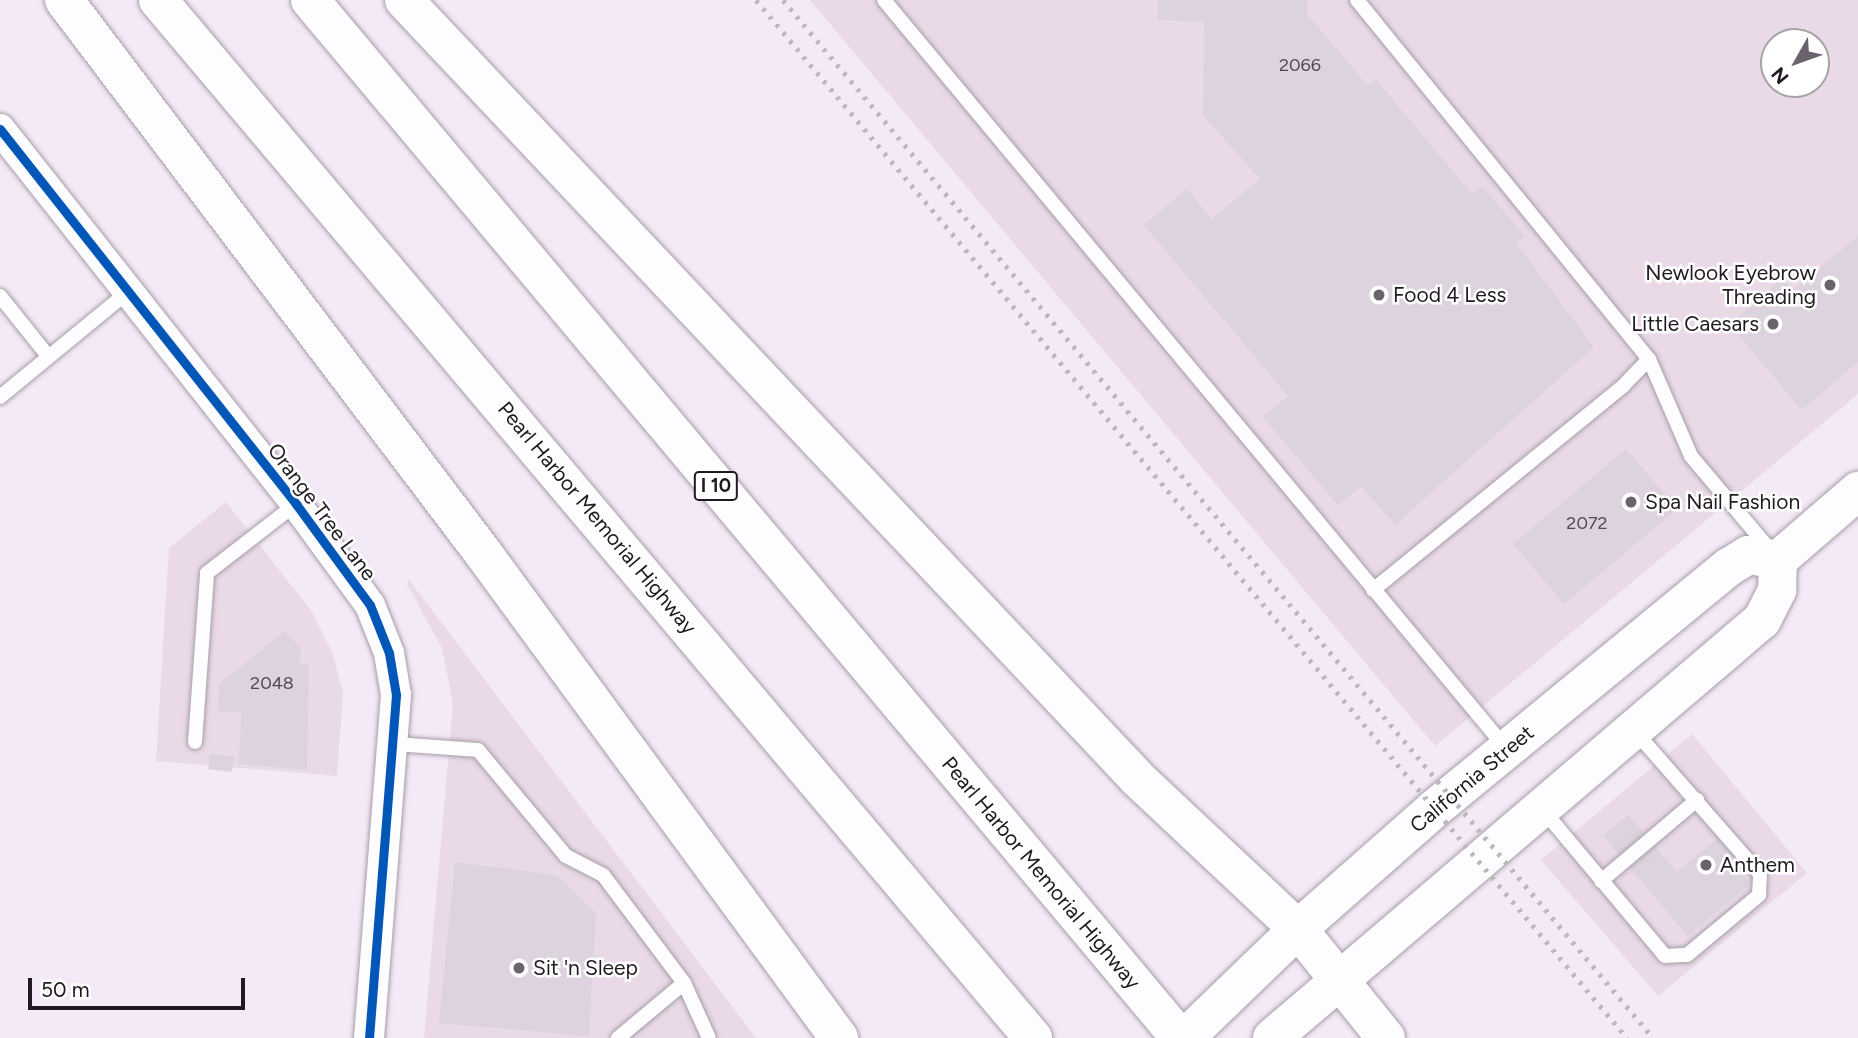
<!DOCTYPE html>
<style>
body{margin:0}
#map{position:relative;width:1858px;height:1038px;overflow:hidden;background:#f4e9f6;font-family:Figtree,sans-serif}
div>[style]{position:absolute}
.commercial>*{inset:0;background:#ead9e6}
.building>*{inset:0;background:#dcd3de}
.roads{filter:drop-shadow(0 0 2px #a69ea8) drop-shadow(0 0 2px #a69ea8)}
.service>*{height:14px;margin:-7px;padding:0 7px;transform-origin:7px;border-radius:7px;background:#fdfcfe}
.minor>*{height:30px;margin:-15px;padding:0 15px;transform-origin:15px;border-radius:15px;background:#fdfcfe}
.secondary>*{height:38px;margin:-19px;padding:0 19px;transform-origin:19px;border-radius:19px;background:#fdfcfe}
.motorway>*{height:38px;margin:-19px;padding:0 19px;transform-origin:19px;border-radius:19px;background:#fdfcfe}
.rail>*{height:5px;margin-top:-2.5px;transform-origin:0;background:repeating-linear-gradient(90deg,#bcb9bc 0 3.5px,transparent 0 10.5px)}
.cycleway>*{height:9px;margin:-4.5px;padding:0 4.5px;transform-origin:4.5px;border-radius:4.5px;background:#0057b8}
.dots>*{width:19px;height:19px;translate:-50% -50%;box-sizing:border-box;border:4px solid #fff;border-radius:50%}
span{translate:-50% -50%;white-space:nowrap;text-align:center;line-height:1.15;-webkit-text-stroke:5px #fff;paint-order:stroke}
.number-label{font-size:18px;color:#514a52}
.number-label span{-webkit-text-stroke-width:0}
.shield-label span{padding:2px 5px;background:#fff;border:2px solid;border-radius:5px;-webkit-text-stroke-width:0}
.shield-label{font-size:19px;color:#201921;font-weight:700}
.poi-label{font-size:21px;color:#201921}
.right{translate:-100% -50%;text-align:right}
.left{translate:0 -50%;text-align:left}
.street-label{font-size:21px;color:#201921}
.north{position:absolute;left:1760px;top:28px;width:70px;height:70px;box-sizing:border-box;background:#fff;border:2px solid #a6a3a6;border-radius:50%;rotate:230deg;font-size:19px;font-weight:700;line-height:28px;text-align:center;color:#201921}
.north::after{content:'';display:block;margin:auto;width:24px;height:32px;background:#6a626c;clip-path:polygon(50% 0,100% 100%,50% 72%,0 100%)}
.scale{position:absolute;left:28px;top:978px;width:217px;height:32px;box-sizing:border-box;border:4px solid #201921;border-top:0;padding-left:9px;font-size:21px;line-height:24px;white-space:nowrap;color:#201921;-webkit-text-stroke:5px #fff;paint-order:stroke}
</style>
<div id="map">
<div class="commercial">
<i style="clip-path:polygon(evenodd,810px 0,1858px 0,1858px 394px,1435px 746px,810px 0,1774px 42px,1816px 42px,1816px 84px,1774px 84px,1774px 42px)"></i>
<i style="clip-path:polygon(226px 502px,312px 612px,332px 652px,343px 693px,337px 776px,156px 761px,169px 548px)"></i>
<i style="clip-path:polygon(409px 580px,756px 1038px,424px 1038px,453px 704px,442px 648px,407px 584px)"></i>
<i style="clip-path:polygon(1692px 734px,1807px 873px,1658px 996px,1541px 860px)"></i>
</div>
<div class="building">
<i style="clip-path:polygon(1158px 0,1307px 0,1307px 14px,1368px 86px,1376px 80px,1472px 194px,1482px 186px,1525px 236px,1516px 243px,1594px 347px,1395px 525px,1361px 486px,1338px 505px,1263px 417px,1288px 396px,1144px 225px,1187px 189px,1212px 219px,1260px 179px,1203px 115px,1204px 22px,1158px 20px)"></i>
<i style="clip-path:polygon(1858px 236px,1858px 362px,1802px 410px,1729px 324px,1783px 278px,1793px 290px)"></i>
<i style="clip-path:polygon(1626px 449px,1677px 509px,1564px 604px,1513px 544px)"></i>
<i style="clip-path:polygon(285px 631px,301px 649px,300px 664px,309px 665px,307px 770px,239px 764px,241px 713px,218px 711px,219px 684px)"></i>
<i style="clip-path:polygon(210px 754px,234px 757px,232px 772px,208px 769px)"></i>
<i style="clip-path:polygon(1628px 815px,1677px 872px,1719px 837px,1746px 870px,1741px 874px,1750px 884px,1688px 936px,1603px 836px)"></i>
<i style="clip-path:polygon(455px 862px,557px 875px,596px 913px,589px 1036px,439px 1023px)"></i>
</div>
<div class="roads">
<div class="service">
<i style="left:884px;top:0;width:971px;rotate:50.26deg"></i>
<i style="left:1357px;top:0;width:463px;rotate:50.9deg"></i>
<i style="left:1649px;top:359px;width:106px;rotate:66.6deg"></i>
<i style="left:1691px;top:456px;width:124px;rotate:49.9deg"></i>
<i style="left:0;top:296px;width:77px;rotate:51.3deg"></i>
<i style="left:0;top:397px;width:166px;rotate:-39.4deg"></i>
<i style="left:1373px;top:590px;width:323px;rotate:-39.2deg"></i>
<i style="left:1623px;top:386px;width:37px;rotate:-46deg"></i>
<i style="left:195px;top:742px;width:169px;rotate:-85.9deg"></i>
<i style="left:207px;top:573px;width:113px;rotate:-37.8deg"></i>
<i style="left:395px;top:744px;width:83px;rotate:4.1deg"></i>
<i style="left:478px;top:750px;width:138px;rotate:50.3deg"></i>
<i style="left:566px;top:856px;width:42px;rotate:27.2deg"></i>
<i style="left:603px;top:875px;width:135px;rotate:53.1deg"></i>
<i style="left:684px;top:983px;width:86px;rotate:140.2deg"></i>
<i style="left:1543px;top:810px;width:190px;rotate:50.1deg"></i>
<i style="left:1665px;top:956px;width:22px;rotate:-3deg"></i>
<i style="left:1687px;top:955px;width:94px;rotate:-39.8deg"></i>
<i style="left:1759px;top:895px;width:21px;rotate:-87deg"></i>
<i style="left:1760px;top:874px;width:191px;rotate:-131.2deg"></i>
<i style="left:1601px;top:881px;width:126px;rotate:-40.2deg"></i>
<i style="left:684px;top:983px;width:60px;rotate:65.6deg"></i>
</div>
<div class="minor">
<i style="left:0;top:129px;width:478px;rotate:51.7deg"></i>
<i style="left:296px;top:504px;width:125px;rotate:53.8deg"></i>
<i style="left:370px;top:605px;width:52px;rotate:68.4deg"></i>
<i style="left:389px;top:653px;width:43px;rotate:80.5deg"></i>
<i style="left:396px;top:695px;width:344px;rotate:94.5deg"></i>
</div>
<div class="secondary">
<i style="left:1185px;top:1038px;width:157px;rotate:-44deg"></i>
<i style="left:1298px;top:929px;width:181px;rotate:-41.4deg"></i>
<i style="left:1434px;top:809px;width:382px;rotate:-39.4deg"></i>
<i style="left:1729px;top:567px;width:22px;rotate:-32deg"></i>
<i style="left:1748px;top:555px;width:30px;rotate:9deg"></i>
<i style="left:1272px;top:1038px;width:644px;rotate:-40.47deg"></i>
<i style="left:1762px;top:620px;width:34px;rotate:-63deg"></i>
<i style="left:1777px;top:590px;width:30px;rotate:-88deg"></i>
<i style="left:1778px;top:560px;width:106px;rotate:-40.8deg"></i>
</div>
<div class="motorway">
<i style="left:64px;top:0;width:694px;rotate:52.85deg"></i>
<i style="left:483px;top:553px;width:602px;rotate:53.72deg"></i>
<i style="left:158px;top:0;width:1358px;rotate:49.87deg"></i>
<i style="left:310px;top:0;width:1354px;rotate:50.03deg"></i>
<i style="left:404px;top:0;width:1070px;rotate:46.7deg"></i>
<i style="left:1138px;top:779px;width:219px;rotate:43.2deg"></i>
<i style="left:1298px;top:929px;width:140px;rotate:51.1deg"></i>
</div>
</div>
<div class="rail">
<i style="left:756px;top:0;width:1355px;rotate:50deg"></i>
<i style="left:783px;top:0;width:1354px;rotate:50.03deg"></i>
</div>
<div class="cycleway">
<i style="left:0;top:129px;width:478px;rotate:51.7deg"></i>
<i style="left:296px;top:504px;width:125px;rotate:53.8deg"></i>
<i style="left:370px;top:605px;width:52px;rotate:68.4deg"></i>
<i style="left:389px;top:653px;width:43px;rotate:80.5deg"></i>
<i style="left:396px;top:695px;width:344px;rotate:94.5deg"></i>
</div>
<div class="dots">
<i style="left:1830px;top:285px;background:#6a626c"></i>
<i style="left:1379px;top:295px;background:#6a626c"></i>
<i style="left:1773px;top:324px;background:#6a626c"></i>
<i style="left:1631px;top:502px;background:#6a626c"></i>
<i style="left:1706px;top:865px;background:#6a626c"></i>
<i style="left:519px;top:968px;background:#6a626c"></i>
</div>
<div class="number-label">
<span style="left:1300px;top:65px">2066</span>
<span style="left:1587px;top:523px">2072</span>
<span style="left:272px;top:683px">2048</span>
</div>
<div class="shield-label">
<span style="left:716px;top:486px">I 10</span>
</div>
<div class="poi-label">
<span class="right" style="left:1816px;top:285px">Newlook Eyebrow<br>Threading</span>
<span class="left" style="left:1393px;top:295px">Food 4 Less</span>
<span class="right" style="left:1759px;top:324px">Little Caesars</span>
<span class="left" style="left:1645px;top:502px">Spa Nail Fashion</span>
<span class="left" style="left:1720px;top:865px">Anthem</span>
<span class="left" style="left:533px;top:968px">Sit 'n Sleep</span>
</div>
<div class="street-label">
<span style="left:322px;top:512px;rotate:53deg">Orange Tree Lane</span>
<span style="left:597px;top:518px;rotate:50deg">Pearl Harbor Memorial Highway</span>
<span style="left:1472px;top:779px;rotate:-40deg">California Street</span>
<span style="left:1041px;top:873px;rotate:50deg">Pearl Harbor Memorial Highway</span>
</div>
<div class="north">N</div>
<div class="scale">50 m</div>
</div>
